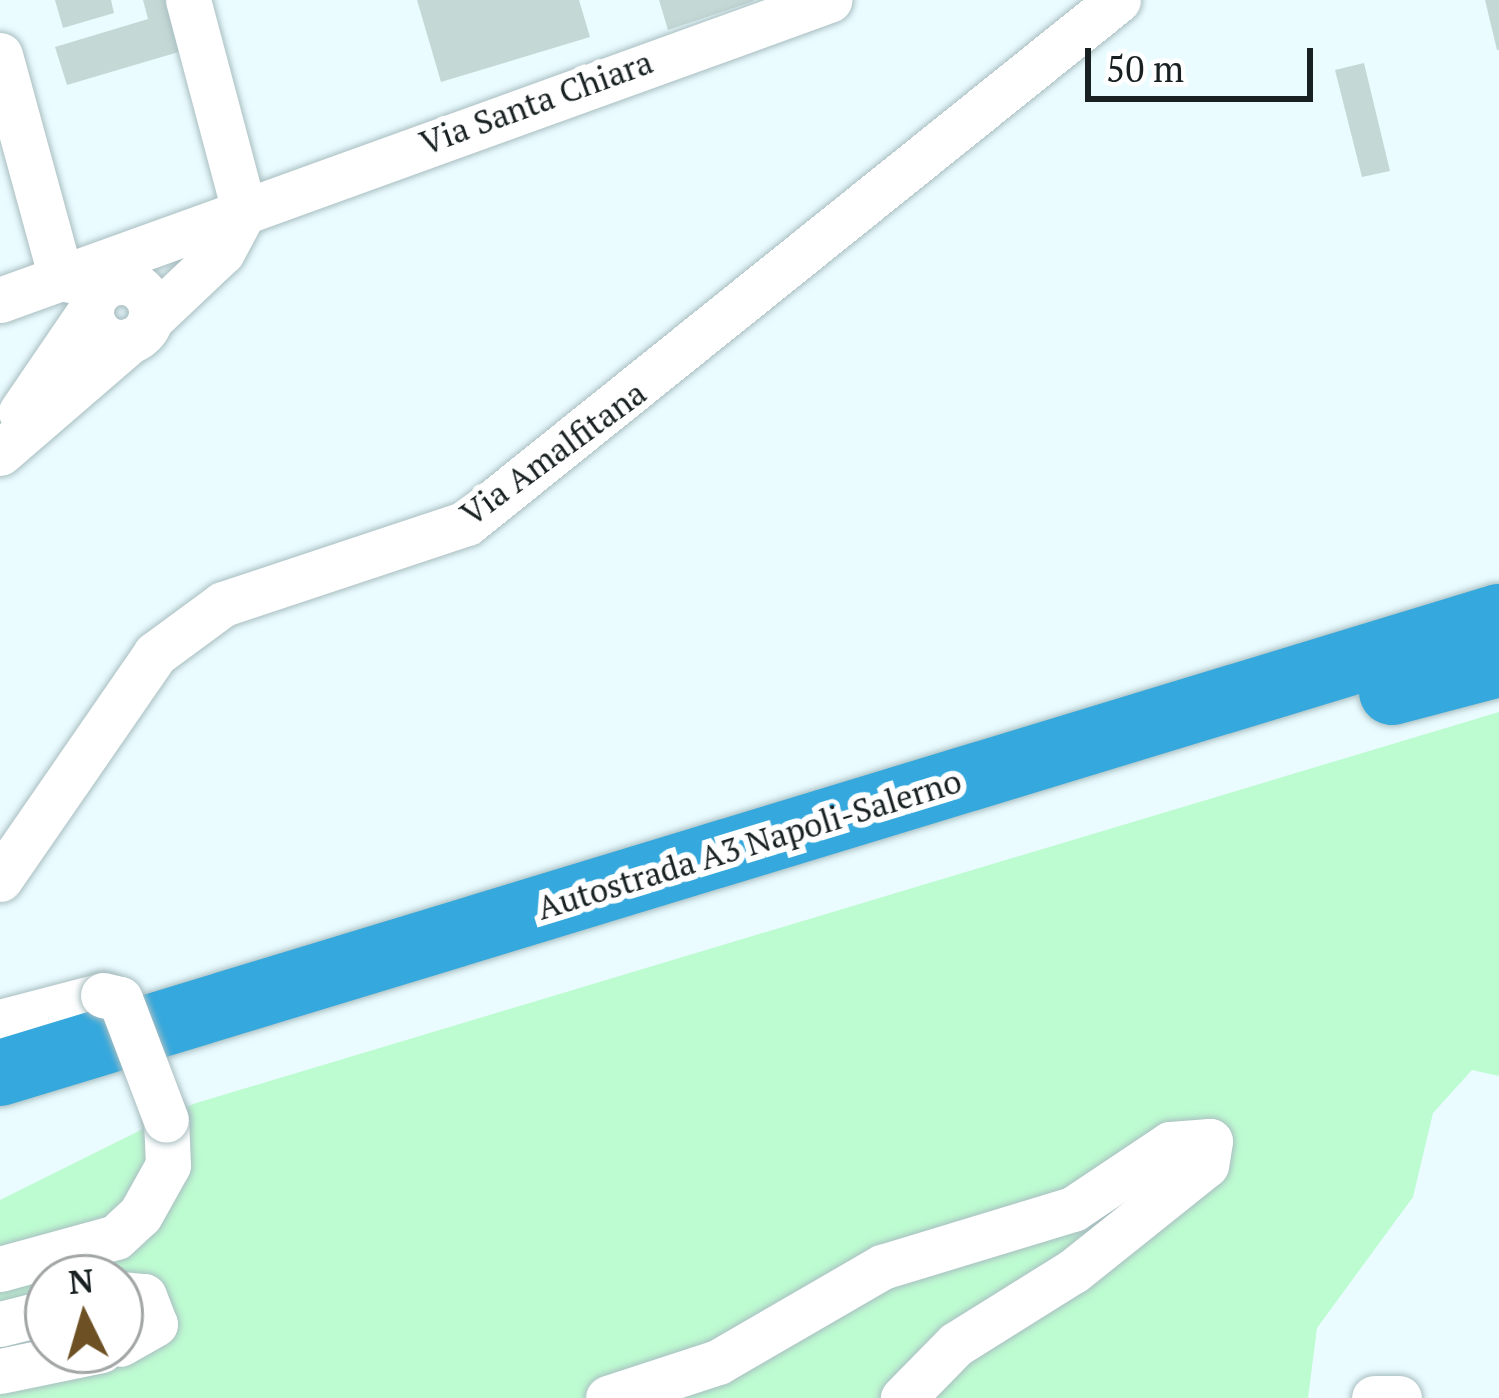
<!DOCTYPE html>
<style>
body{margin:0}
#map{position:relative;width:1499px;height:1398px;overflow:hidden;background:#eafcff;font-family:"PT Serif",serif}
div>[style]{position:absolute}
.green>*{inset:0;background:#bdfbd1}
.building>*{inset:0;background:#c4d9d5}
.roads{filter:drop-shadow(0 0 3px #a9bec1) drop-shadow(0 0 3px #a9bec1)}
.minor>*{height:45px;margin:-22.5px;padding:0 22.5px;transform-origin:22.5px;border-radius:22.5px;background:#fff}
.minor>.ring{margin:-22.5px;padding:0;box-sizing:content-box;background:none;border:45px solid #fff;border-radius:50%}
.highway>*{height:66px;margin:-33px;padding:0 33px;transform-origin:33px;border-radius:33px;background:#35a8dd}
.bridges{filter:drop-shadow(0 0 3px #a9bec1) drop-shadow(0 0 3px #a9bec1)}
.minor-bridge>*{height:45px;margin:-22.5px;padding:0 22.5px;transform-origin:22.5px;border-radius:22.5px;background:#fff}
span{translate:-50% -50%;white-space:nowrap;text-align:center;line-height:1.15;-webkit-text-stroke:12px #fff;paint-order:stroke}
.street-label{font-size:33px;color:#182021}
.north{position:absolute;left:24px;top:1254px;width:120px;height:120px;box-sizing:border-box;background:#fff;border:3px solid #a3a6a6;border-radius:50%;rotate:355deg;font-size:33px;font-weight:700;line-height:48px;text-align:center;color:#182021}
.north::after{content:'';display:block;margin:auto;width:42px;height:54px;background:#6d5124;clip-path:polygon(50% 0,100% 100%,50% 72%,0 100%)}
.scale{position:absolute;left:1085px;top:48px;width:228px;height:54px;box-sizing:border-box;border:6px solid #182021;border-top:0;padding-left:15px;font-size:36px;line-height:42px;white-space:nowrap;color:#182021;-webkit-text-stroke:9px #fff;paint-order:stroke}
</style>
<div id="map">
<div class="green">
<i style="clip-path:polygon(evenodd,1499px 712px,1499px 1076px,1472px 1070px,1433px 1113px,1413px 1197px,1317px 1328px,1308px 1398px,0 1398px,0 1200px,193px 1104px,1499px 712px,48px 1278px,120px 1278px,120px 1350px,48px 1350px,48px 1278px)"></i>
</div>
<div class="building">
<i style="clip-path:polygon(55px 0,111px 0,114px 13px,63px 28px)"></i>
<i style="clip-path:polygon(143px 0,167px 0,182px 51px,67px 85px,55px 47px,148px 19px)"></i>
<i style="clip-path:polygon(417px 0,579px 0,590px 37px,441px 82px)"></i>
<i style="clip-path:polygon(659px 0,753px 0,754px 1px,668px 30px)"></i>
<i style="clip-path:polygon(1485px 0,1499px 0,1499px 50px,1497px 50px)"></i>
<i style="clip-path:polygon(1364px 63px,1390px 171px,1362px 177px,1335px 70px)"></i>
</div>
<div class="roads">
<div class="minor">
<i style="left:188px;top:0;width:218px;rotate:75.1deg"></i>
<i style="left:0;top:55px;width:231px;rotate:74.7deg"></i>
<i style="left:61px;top:278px;width:30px;rotate:12deg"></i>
<i class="ring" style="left:91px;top:282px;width:15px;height:15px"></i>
<i style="left:0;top:300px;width:882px;rotate:-19.89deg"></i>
<i style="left:150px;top:320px;width:99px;rotate:-43.4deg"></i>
<i style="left:222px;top:252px;width:47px;rotate:-61.8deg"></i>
<i style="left:21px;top:412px;width:122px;rotate:-55.7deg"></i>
<i style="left:0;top:453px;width:173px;rotate:-40.8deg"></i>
<i style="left:0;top:879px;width:273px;rotate:-55.4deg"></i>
<i style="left:155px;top:654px;width:84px;rotate:-36.3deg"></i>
<i style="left:223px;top:604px;width:257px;rotate:-18.4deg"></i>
<i style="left:467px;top:523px;width:835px;rotate:-38.78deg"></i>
<i style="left:0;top:1022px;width:106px;rotate:-14.7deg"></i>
<i style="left:0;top:1269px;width:120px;rotate:-15.4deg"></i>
<i style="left:116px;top:1237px;width:33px;rotate:-43deg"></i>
<i style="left:140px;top:1215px;width:57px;rotate:-60.8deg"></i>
<i style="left:168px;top:1165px;width:45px;rotate:-92.5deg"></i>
<i style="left:120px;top:1294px;width:24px;rotate:5deg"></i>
<i style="left:144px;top:1296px;width:30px;rotate:69deg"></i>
<i style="left:155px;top:1324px;width:40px;rotate:150.3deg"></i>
<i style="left:0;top:1324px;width:49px;rotate:-14deg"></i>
<i style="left:0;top:1371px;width:103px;rotate:-11.7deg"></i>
<i style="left:608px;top:1398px;width:116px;rotate:-18.1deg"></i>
<i style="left:718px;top:1362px;width:190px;rotate:-30.1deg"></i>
<i style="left:882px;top:1267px;width:200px;rotate:-16.9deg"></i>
<i style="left:1073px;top:1209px;width:117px;rotate:-33.8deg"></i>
<i style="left:1170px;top:1144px;width:40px;rotate:-4.3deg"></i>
<i style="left:1210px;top:1141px;width:24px;rotate:99deg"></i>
<i style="left:1206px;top:1165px;width:170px;rotate:141.4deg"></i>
<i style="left:1073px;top:1271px;width:138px;rotate:148deg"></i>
<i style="left:956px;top:1344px;width:76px;rotate:134.5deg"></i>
<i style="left:1374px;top:1398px;width:25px"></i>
</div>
<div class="highway">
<i style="left:1392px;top:692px;width:111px;rotate:-14.7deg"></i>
<i style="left:0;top:1073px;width:1567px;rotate:-16.92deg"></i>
</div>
</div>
<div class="bridges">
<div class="minor-bridge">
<i style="left:103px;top:995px;width:17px;rotate:13deg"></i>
<i style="left:120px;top:999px;width:129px;rotate:69.2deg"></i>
</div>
</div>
<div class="street-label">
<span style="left:536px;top:102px;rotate:-20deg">Via Santa Chiara</span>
<span style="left:553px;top:453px;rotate:-36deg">Via Amalfitana</span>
<span style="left:749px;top:844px;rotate:-17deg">Autostrada A3 Napoli-Salerno</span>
</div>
<div class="north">N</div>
<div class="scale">50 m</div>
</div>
